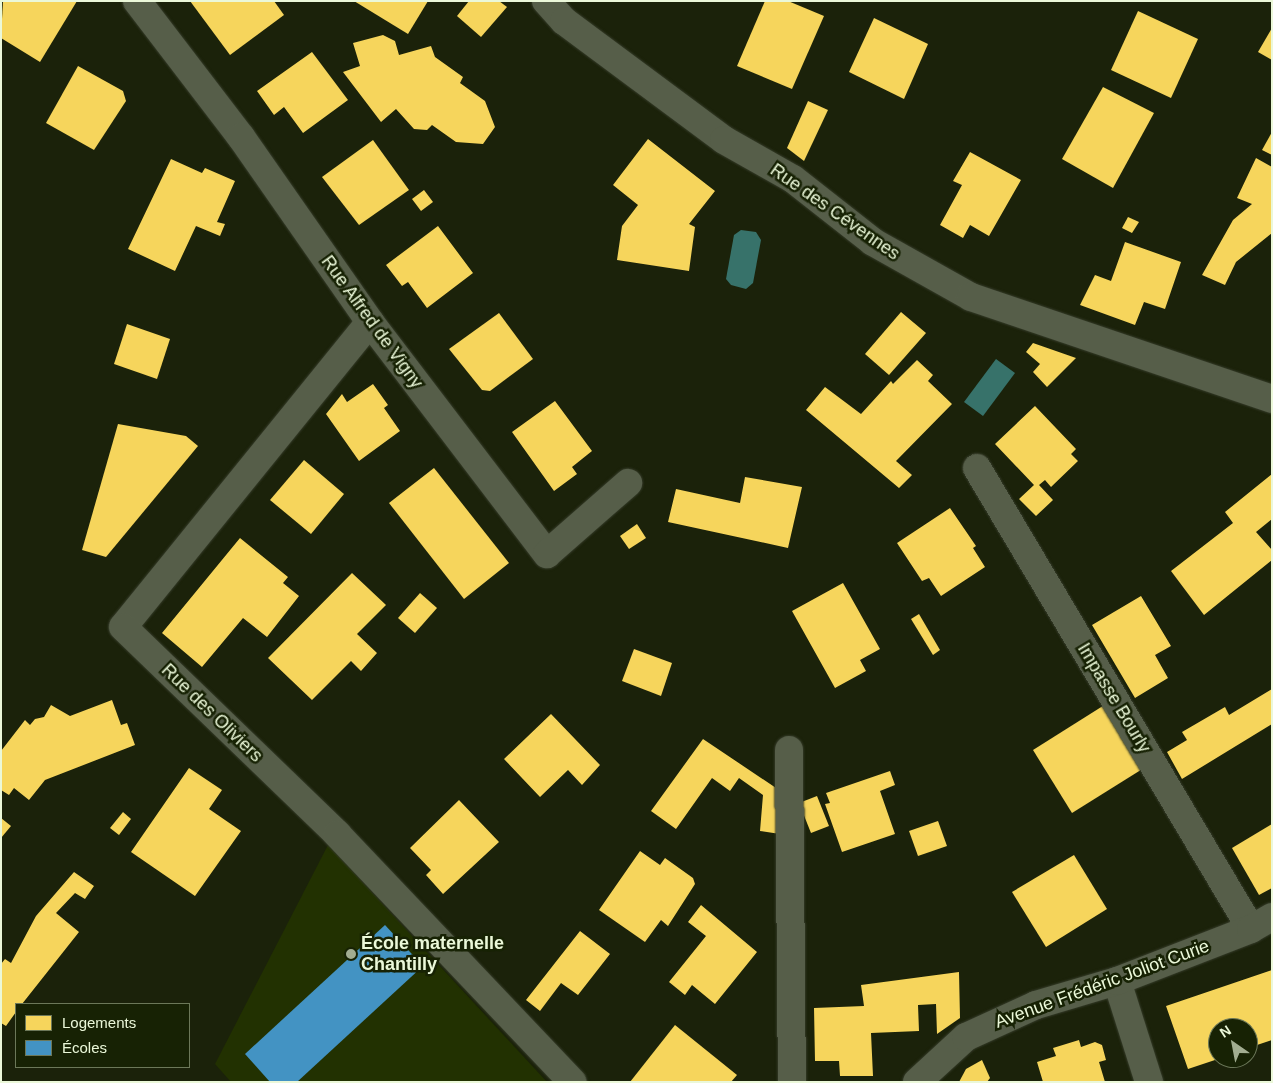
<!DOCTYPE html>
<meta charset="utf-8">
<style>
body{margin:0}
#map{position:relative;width:1273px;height:1083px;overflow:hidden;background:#1b220a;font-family:Arial,sans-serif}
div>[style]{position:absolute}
.built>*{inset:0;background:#223101}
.water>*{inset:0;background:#37726a}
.homes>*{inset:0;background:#f6d55c}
.schools>*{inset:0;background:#4393c3}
.roads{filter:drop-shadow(0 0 1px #353b29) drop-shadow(0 0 1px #353b29)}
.street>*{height:28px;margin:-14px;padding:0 14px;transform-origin:14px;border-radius:14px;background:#565e49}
.secondary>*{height:28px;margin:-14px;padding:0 14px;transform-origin:14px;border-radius:14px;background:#565e49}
.dots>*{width:14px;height:14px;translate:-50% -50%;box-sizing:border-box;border:2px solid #172204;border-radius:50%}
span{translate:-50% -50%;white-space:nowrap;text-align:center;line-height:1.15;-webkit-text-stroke:5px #172204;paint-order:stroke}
.street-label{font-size:18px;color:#ebf8d9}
.poi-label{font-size:18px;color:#ebf8d9;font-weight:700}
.left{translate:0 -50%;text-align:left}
.frame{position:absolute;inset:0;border:2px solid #ebf8d9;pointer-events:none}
.legend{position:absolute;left:15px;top:1003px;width:175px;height:65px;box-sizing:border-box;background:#172204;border:1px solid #6c7859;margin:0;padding:6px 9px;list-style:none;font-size:15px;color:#ebf8d9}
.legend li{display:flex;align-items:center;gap:10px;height:25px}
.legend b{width:25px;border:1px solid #6c7859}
.north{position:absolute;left:1208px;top:1018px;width:50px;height:50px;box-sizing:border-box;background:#172204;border:1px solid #6c7859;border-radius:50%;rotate:327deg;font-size:14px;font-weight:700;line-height:20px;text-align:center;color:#ebf8d9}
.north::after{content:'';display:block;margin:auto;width:18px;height:22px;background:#a2ad91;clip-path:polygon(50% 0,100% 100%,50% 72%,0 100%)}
</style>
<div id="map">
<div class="built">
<i style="clip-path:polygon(328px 845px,547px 1082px,231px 1082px,215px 1064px)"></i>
</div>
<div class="water">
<i style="clip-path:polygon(741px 230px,756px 232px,761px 240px,753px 283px,746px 289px,731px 285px,726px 279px,734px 235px)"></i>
<i style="clip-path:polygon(996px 359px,1015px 373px,983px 416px,964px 402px)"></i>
</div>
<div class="homes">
<i style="clip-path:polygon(3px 1px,77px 1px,40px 62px,1px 38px)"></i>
<i style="clip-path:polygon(190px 1px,274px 1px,284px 15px,230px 55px)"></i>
<i style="clip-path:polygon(354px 1px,428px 1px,408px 34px)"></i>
<i style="clip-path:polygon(469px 1px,499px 1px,507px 7px,481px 37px,457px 16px)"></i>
<i style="clip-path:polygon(765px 1px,788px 1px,824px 16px,792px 89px,737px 66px)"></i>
<i style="clip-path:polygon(1138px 11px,1198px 39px,1171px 98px,1111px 70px)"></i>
<i style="clip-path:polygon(874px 18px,928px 44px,904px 99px,849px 72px)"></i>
<i style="clip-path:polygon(1272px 28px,1272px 60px,1258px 52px)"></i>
<i style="clip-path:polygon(383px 35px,395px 41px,399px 55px,431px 46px,435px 57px,463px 77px,460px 83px,485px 101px,495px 127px,483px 144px,456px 142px,432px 125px,427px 130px,414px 129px,396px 109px,381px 122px,343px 72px,360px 66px,353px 43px)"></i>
<i style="clip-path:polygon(312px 52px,348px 100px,303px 133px,284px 107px,274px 115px,257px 91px)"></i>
<i style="clip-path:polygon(78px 66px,123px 91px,126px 101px,94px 150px,46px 123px)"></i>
<i style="clip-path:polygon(1103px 87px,1154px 113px,1113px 188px,1062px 159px)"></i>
<i style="clip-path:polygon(808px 101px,828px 110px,804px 161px,787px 148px)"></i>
<i style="clip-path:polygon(1272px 132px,1272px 155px,1262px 150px)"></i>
<i style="clip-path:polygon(648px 139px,715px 191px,689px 224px,695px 227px,689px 271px,617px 260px,622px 226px,638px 205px,613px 185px)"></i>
<i style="clip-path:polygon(373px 140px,409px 190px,359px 225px,322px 177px)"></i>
<i style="clip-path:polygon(970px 152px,1021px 180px,989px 236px,970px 225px,963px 238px,940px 225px,962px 185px,953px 181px)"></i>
<i style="clip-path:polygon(1256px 158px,1272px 167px,1272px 233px,1236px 262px,1225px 285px,1202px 275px,1233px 220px,1252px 204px,1237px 198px)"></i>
<i style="clip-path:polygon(171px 159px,202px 173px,205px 168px,235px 181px,217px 222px,225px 224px,220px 236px,196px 226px,175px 271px,128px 249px)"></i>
<i style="clip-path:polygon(424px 190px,433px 202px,421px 211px,412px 199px)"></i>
<i style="clip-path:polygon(1128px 217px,1139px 222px,1132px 233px,1122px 228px)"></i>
<i style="clip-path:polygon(438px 226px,473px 273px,427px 308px,408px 282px,402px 286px,386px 265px)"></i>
<i style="clip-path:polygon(1125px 242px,1181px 262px,1165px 309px,1144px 302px,1135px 325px,1080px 305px,1095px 275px,1111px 281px)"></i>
<i style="clip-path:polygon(901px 312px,926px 333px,889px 375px,865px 354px)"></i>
<i style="clip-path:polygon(499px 313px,533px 359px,490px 391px,482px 390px,449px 349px)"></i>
<i style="clip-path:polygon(127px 324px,170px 339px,157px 379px,114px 364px)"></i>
<i style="clip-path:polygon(1033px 343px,1076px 358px,1047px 387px,1033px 372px,1040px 364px,1026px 352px)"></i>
<i style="clip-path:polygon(917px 360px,933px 375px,928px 381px,952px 404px,896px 461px,912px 475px,899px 488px,806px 410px,825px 387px,861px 414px,891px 381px,893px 384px)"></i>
<i style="clip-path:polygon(373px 384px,388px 405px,384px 408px,400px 431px,359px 461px,326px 414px,342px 394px,347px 402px)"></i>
<i style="clip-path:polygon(555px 401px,592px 451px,572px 467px,577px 474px,554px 491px,512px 432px)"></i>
<i style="clip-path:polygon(1035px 406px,1076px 449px,1071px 454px,1078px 461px,1051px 487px,1045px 480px,1039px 485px,1053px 500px,1036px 516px,1019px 499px,1034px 485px,995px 444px)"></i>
<i style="clip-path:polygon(118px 424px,186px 436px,198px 446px,106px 557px,82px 550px)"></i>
<i style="clip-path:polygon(304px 460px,344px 494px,311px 534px,270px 500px)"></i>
<i style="clip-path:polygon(434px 468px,509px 563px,464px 599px,389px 503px)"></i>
<i style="clip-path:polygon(1272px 474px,1272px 519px,1256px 532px,1272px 550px,1272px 560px,1204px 615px,1171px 571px,1233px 523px,1225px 512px)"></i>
<i style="clip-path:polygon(745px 477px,802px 487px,788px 548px,668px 522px,676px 489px,740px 503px)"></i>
<i style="clip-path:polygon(950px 508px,976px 546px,973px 548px,985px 567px,941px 596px,929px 578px,922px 581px,897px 543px)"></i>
<i style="clip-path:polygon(637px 524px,646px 538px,629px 549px,620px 536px)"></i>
<i style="clip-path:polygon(240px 538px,288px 577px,283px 583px,299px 596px,267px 637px,243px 618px,202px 667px,162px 633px)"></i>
<i style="clip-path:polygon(352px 573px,386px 605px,357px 634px,377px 653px,361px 671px,351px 661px,312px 700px,268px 658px)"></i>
<i style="clip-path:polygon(843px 583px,880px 649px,860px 660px,866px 671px,835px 688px,792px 611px)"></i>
<i style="clip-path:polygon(420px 593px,437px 608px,415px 633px,398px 618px)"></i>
<i style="clip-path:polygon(1141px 596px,1171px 646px,1155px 655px,1168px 678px,1135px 698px,1092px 625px)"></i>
<i style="clip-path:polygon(919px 614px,940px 650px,933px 655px,911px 619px)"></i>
<i style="clip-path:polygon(634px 649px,672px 663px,661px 696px,622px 681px)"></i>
<i style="clip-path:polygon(1272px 689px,1272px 724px,1182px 779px,1167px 752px,1187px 740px,1182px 732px,1225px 707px,1229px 715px)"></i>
<i style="clip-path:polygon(112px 700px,121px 725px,127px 723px,135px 745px,45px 780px,29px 800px,14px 788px,9px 795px,1px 790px,1px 751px,25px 720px,30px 725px,35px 719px,44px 717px,51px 705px,70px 716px)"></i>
<i style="clip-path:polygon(1106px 704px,1144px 768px,1072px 813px,1033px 750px)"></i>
<i style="clip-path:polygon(551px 714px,600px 765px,582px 785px,568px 770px,540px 797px,504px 759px)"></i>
<i style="clip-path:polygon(703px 739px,779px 790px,780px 834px,760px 831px,763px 795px,739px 778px,730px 791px,712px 778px,676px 829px,651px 811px)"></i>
<i style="clip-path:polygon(189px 768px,222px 790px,209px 809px,241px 831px,195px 896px,131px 852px)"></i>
<i style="clip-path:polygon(890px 771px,895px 785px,880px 791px,895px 834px,842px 852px,825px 804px,830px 803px,826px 793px)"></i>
<i style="clip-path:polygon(817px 796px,829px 826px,811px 833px,799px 803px)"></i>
<i style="clip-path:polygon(459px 800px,499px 842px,443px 894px,426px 875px,431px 870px,410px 848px)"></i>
<i style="clip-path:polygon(123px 812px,131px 819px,119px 835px,110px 828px)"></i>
<i style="clip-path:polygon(1px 818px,11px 826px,1px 838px)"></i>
<i style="clip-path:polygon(938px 821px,947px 846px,918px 856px,909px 831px)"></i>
<i style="clip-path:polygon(1272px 824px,1272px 888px,1259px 895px,1232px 848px)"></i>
<i style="clip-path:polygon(640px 851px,660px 865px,665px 858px,693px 878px,695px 884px,668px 926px,661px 920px,645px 942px,599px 910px)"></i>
<i style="clip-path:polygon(1074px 855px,1107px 909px,1046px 947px,1012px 892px)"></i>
<i style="clip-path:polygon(74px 872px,94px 886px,85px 899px,75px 893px,56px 913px,79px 932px,22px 1004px,16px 1004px,16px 1012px,6px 1026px,1px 1023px,1px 964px,5px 959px,11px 963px,36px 916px)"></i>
<i style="clip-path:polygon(701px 905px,757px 952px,715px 1004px,692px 985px,685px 995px,669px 982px,706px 936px,688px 922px)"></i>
<i style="clip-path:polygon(580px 931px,610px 954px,578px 995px,561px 983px,540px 1011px,526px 1000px)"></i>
<i style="clip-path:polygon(1272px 970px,1272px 1040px,1248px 1048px,1248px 1028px,1218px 1028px,1218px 1059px,1188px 1069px,1166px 1006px)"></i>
<i style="clip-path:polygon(959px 972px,960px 1018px,937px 1034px,936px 1004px,918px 1005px,919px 1031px,871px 1033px,873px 1076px,840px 1076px,839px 1061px,815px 1061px,814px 1008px,864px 1006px,861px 985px)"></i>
<i style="clip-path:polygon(675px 1025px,737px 1075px,731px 1082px,630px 1082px)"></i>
<i style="clip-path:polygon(1079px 1040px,1081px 1047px,1095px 1042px,1102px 1045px,1106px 1060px,1099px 1062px,1105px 1082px,1043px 1082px,1037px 1062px,1056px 1056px,1053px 1048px)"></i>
<i style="clip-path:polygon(982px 1060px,990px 1078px,987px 1082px,959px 1082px,966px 1069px)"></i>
</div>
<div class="schools">
<i style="clip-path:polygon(385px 925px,423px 966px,297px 1082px,270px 1082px,245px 1054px)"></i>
</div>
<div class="roads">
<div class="street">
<i style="left:137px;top:1px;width:171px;rotate:52.6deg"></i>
<i style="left:241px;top:137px;width:226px;rotate:55.1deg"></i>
<i style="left:370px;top:322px;width:292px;rotate:52.7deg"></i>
<i style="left:547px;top:554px;width:108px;rotate:-41.2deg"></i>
<i style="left:546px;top:1px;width:27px;rotate:48deg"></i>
<i style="left:564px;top:21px;width:199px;rotate:36.6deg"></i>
<i style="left:724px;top:140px;width:79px;rotate:29.5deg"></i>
<i style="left:793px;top:179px;width:102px;rotate:38.2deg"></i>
<i style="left:873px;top:242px;width:112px;rotate:29.3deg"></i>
<i style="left:971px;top:297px;width:318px;rotate:18.7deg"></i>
<i style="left:370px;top:322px;width:392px;rotate:129deg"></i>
<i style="left:123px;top:627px;width:298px;rotate:44deg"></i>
<i style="left:337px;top:834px;width:342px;rotate:46.5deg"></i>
<i style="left:977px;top:468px;width:536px;rotate:59.27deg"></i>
<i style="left:789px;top:750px;width:332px;rotate:89.5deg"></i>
<i style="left:1117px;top:981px;width:106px;rotate:72.4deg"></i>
</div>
<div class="secondary">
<i style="left:917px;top:1082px;width:67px;rotate:-42.6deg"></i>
<i style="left:966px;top:1037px;width:77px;rotate:-24.6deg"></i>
<i style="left:1036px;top:1005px;width:84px;rotate:-16.5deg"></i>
<i style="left:1117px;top:981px;width:144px;rotate:-21.2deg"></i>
<i style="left:1251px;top:929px;width:24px;rotate:-30deg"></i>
</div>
</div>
<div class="dots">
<i style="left:351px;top:954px;background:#a2ad91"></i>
</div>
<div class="street-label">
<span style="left:835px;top:212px;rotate:35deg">Rue des Cévennes</span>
<span style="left:372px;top:322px;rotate:54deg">Rue Alfred de Vigny</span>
<span style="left:1114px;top:698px;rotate:59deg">Impasse Bourly</span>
<span style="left:212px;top:713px;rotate:44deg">Rue des Oliviers</span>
<span style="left:1102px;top:984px;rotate:-20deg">Avenue Frédéric Joliot Curie</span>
</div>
<div class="poi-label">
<span class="left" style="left:361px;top:954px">École maternelle<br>Chantilly</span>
</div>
<div class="frame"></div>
<ul class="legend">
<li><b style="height:14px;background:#f6d55c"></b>Logements</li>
<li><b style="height:14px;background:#4393c3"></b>Écoles</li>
</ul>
<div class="north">N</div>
</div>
